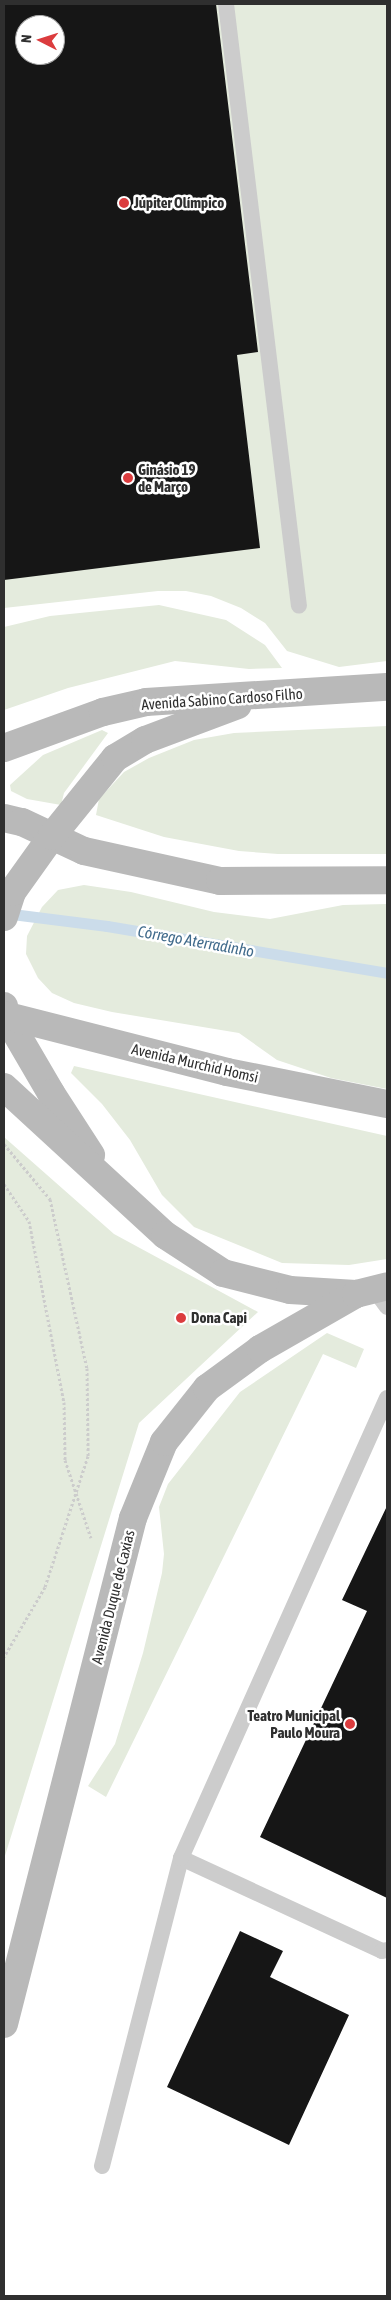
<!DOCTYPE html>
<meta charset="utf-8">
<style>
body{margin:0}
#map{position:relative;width:391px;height:2300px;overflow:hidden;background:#fff;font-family:"Asap Condensed",sans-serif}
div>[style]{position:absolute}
.green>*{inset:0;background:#e4ebdd}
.stream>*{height:11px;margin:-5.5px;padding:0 5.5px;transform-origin:5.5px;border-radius:5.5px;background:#cbdcea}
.building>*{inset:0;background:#161616}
.path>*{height:3px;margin-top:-1.5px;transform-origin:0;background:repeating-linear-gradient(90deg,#ccc 0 2.5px,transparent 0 5px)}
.service>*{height:16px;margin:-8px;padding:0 8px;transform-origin:8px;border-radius:8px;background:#ccc}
.secondary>*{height:28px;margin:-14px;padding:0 14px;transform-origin:14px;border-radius:14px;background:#b9b9b9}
.dots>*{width:14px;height:14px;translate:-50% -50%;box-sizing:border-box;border:2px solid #fff;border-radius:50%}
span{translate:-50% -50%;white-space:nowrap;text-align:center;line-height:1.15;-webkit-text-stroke:5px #fff;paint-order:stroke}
.poi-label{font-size:15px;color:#2f2f2f;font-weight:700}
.left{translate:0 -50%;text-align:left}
.right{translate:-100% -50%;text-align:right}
.street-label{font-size:15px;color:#2f2f2f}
.water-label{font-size:16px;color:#416b8c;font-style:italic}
.frame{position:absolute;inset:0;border:5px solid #2f2f2f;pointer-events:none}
.north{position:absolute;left:15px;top:15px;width:50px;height:50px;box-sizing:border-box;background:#fff;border:1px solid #acacac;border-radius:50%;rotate:275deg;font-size:14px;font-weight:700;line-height:20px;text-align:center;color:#2f2f2f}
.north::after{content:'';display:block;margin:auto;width:18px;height:22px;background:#db3c3e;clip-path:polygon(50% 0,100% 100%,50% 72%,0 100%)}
</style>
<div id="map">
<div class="green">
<i style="clip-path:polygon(evenodd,4px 4px,387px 4px,387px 661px,339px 667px,287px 651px,265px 623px,241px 608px,211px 596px,186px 591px,158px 591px,4px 608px,4px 4px,25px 25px,55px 25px,55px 55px,25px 55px,25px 25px)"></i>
<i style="clip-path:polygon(159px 605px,226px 620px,265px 645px,282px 668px,249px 669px,175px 661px,68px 688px,4px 710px,4px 627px,50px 616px)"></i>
<i style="clip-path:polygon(387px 726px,387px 854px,278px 854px,239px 851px,164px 837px,96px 815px,99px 799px,124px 772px,149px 758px,194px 740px,234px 733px)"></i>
<i style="clip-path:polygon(102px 730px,108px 733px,64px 793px,61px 805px,27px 799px,11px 791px,10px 785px,43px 755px)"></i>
<i style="clip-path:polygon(84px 885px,131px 892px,214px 912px,270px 919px,343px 905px,387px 904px,387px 1089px,331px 1078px,277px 1060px,239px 1033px,112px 1012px,74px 1003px,52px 993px,38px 978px,26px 954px,27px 936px,42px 907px,58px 890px)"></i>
<i style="clip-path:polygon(74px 1066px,387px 1136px,387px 1259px,349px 1265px,282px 1263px,194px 1227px,162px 1195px,130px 1140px,102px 1104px,71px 1073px)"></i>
<i style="clip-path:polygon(4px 1137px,114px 1234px,258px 1312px,139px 1423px,4px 1859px)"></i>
<i style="clip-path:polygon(327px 1333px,364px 1349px,356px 1368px,323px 1354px,106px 1797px,88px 1786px,115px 1744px,143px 1653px,162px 1573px,164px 1554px,159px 1507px,168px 1484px,240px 1392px)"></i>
</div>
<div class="stream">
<i style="left:4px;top:913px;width:104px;rotate:7.2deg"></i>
<i style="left:107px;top:926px;width:284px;rotate:9.5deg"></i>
</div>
<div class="building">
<i style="clip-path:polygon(evenodd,4px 4px,216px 4px,258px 352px,237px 355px,260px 548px,4px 580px,4px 4px,25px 25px,55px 25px,55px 55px,25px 55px,25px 25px)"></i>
<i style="clip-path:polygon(387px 1506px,387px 1898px,260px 1837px,367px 1611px,342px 1600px)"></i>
<i style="clip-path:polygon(240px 1931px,283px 1951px,270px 1977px,349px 2015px,289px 2145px,167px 2087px)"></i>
</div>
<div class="path">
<i style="left:4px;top:1144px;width:72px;rotate:50.1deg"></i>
<i style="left:50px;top:1199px;width:173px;rotate:77.7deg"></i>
<i style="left:87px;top:1368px;width:88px;rotate:89.3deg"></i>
<i style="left:88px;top:1456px;width:138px;rotate:108.2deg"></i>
<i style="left:45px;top:1587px;width:81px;rotate:120.4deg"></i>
<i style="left:4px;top:1184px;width:45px;rotate:56deg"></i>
<i style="left:29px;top:1221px;width:184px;rotate:79.1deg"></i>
<i style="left:64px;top:1402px;width:58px;rotate:89deg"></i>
<i style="left:65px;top:1460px;width:82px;rotate:71.6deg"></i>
</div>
<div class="service">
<i style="left:226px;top:4px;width:606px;rotate:83.09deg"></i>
<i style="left:374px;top:1289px;width:22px;rotate:54deg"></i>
<i style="left:181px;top:1858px;width:221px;rotate:24.8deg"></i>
<i style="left:382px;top:1951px;width:5px;rotate:-11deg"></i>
<i style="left:102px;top:2166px;width:318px;rotate:-75.6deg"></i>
<i style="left:181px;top:1858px;width:504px;rotate:-65.88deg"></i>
</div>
<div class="secondary">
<i style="left:4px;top:748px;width:105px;rotate:-20deg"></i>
<i style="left:103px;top:712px;width:44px;rotate:-13.1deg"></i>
<i style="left:146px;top:702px;width:241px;rotate:-3.6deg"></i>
<i style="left:4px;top:818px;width:18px;rotate:13deg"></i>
<i style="left:22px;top:822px;width:68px;rotate:25.1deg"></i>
<i style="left:84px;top:851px;width:139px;rotate:12.4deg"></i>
<i style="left:220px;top:881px;width:167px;rotate:-0.3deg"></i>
<i style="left:4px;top:917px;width:26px;rotate:-72deg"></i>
<i style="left:12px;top:892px;width:69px;rotate:-54.5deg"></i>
<i style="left:52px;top:836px;width:100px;rotate:-51.1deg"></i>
<i style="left:115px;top:758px;width:35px;rotate:-31deg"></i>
<i style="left:145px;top:740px;width:99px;rotate:-20.6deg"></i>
<i style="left:4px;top:1006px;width:10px;rotate:79deg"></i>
<i style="left:6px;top:1016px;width:89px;rotate:59.7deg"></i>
<i style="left:51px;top:1093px;width:74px;rotate:57.2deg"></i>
<i style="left:4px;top:1015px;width:230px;rotate:14.3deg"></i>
<i style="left:227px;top:1072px;width:163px;rotate:11.3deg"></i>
<i style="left:4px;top:1087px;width:219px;rotate:42.6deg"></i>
<i style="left:165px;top:1235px;width:69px;rotate:33.2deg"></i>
<i style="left:223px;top:1273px;width:69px;rotate:14.2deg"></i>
<i style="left:290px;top:1290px;width:66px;rotate:3.5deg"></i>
<i style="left:4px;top:2024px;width:522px;rotate:-75.7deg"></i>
<i style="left:133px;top:1518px;width:82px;rotate:-67.8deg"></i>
<i style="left:164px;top:1442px;width:69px;rotate:-51.5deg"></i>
<i style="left:207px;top:1388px;width:66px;rotate:-36.3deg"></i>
<i style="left:260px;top:1349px;width:111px;rotate:-29.8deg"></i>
<i style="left:356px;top:1294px;width:32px;rotate:-14deg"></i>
</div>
<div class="dots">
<i style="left:124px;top:203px;background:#db3c3e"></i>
<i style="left:128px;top:478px;background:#db3c3e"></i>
<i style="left:181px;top:1318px;background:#db3c3e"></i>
<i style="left:350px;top:1724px;background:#db3c3e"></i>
</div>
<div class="poi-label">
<span class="left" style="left:134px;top:203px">Júpiter Olímpico</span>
<span class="left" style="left:138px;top:478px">Ginásio 19<br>de Março</span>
<span class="left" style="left:191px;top:1318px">Dona Capi</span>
<span class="right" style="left:340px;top:1724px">Teatro Municipal<br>Paulo Moura</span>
</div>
<div class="street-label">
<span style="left:222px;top:699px;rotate:-4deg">Avenida Sabino Cardoso Filho</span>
<span style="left:195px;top:1063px;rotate:13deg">Avenida Murchid Homsi</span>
<span style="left:113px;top:1597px;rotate:-76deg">Avenida Duque de Caxias</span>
</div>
<div class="water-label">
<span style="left:196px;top:941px;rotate:10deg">Córrego Aterradinho</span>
</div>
<div class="frame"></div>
<div class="north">N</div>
</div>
